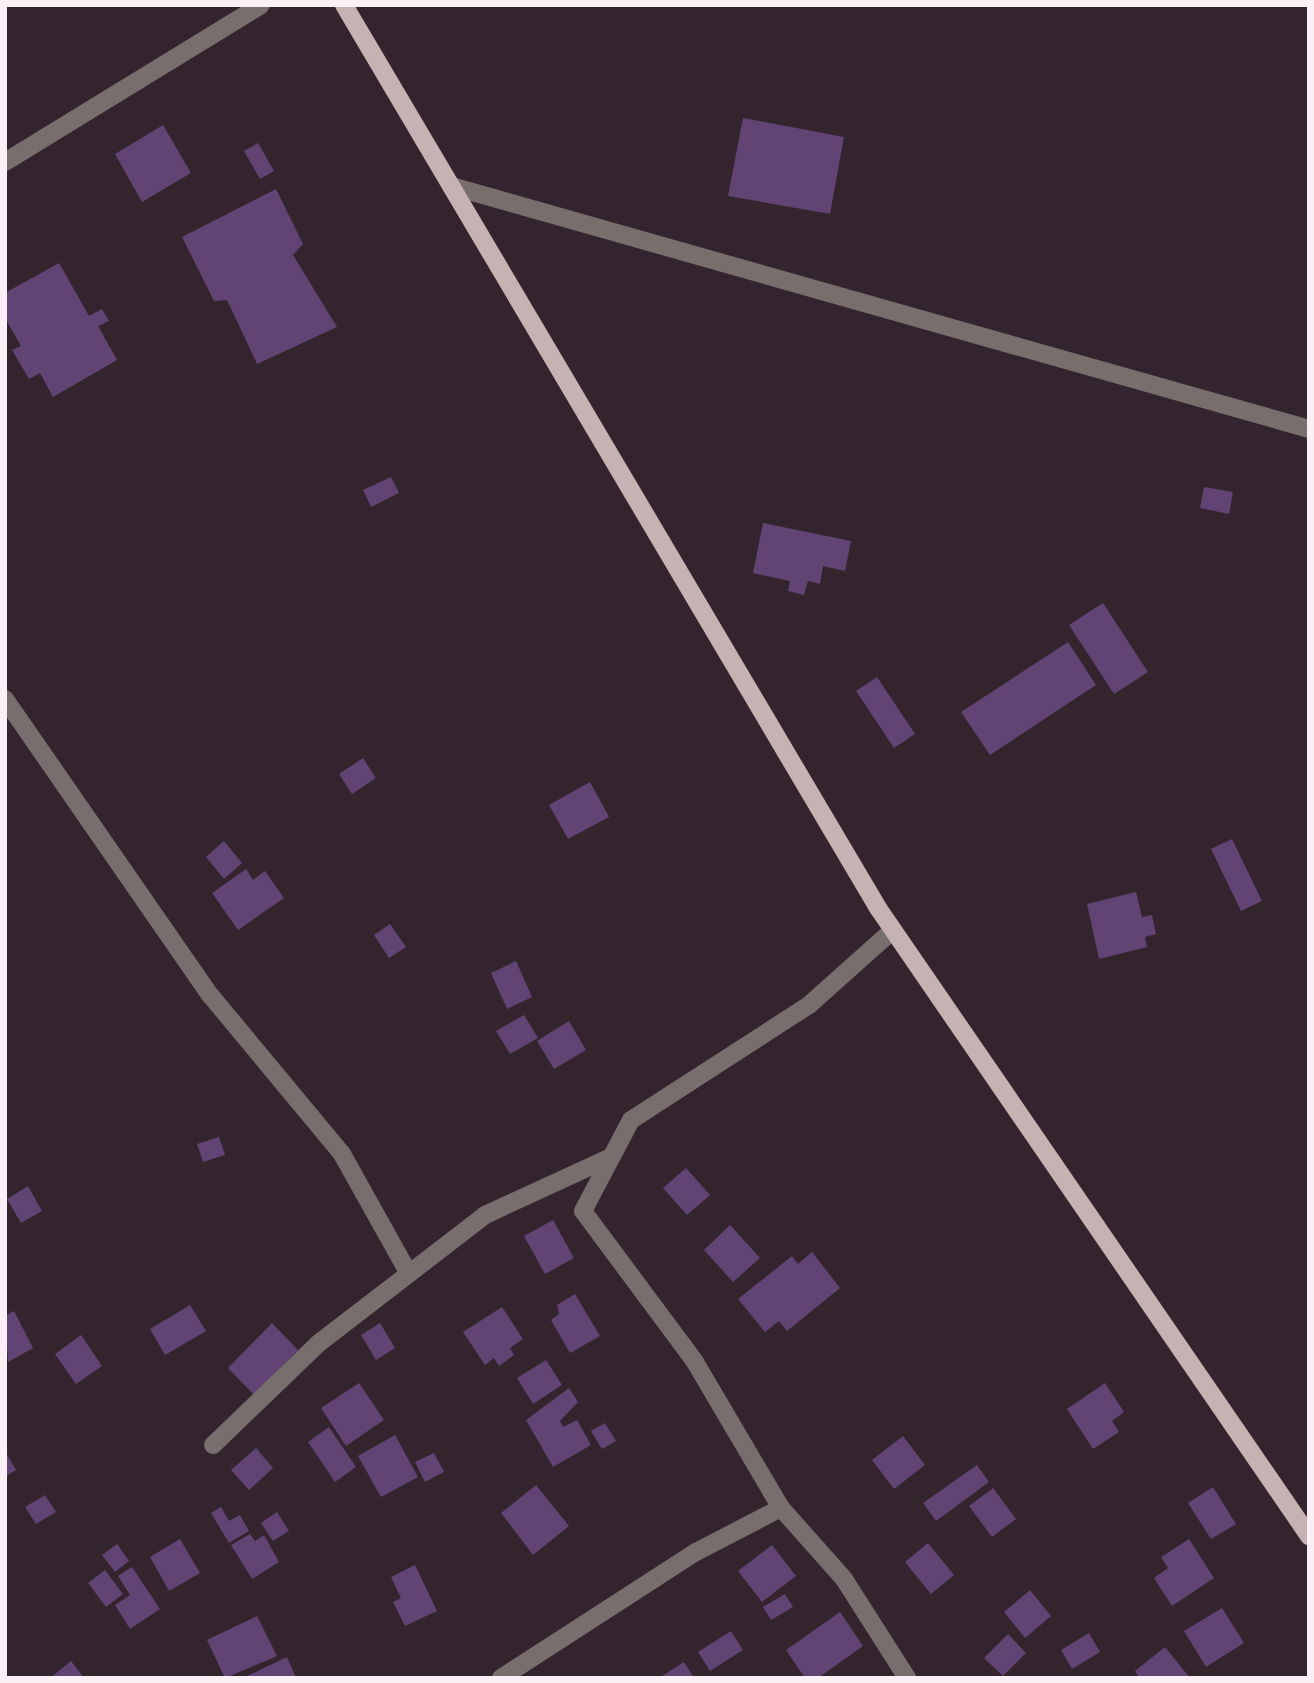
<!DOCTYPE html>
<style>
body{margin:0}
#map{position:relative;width:1314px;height:1683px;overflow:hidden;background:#34242e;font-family:Mulish,sans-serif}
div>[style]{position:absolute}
.building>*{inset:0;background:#614474}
.minor>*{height:18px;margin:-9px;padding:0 9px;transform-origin:9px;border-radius:9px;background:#786e6e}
.major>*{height:18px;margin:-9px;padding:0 9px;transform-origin:9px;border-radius:9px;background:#c7b2b3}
span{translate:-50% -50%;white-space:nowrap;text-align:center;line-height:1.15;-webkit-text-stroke:5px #34242e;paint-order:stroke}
.frame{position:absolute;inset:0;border:7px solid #fbf0f6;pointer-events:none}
</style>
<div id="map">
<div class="building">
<i style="clip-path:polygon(743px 118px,844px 137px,830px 214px,728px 196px)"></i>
<i style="clip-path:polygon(163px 125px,191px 173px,142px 202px,115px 154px)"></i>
<i style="clip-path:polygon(258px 143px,274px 171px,260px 179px,244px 151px)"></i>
<i style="clip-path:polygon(276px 189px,303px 244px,293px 255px,337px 327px,257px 364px,227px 300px,214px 301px,182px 237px)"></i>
<i style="clip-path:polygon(59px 263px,89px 316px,102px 309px,109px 321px,98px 326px,117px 360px,53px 397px,40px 373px,29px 379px,12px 350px,21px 346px,5px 318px,5px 293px)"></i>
<i style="clip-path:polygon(391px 477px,399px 493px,371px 507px,363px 490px)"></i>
<i style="clip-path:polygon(1204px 487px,1233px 492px,1229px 514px,1200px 508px)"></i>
<i style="clip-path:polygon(763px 523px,851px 541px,845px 571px,823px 566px,820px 584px,808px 581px,804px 595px,788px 591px,790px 581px,753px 573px)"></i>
<i style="clip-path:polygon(1103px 603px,1148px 672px,1114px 694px,1069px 625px)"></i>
<i style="clip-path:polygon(1068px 642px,1096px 685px,990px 755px,961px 712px)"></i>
<i style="clip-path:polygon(877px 677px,915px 734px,894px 748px,856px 691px)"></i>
<i style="clip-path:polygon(363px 758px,376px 778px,352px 794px,339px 774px)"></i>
<i style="clip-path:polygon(590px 782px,609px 817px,568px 839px,549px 805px)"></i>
<i style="clip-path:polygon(1232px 839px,1262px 901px,1241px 911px,1211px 849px)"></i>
<i style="clip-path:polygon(224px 841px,242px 863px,224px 879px,206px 857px)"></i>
<i style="clip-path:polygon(246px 869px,253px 880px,265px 871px,284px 898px,238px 930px,212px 893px)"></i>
<i style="clip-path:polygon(1136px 892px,1142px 917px,1152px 915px,1156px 934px,1145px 937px,1147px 947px,1099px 959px,1087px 904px)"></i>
<i style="clip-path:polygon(390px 924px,406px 947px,389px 958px,374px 935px)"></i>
<i style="clip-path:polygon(516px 961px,532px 997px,507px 1009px,491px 973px)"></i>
<i style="clip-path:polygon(524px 1015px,538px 1038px,510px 1054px,496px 1031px)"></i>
<i style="clip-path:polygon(569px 1021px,586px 1050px,554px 1069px,537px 1041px)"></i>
<i style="clip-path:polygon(219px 1137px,225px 1155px,203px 1162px,197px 1144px)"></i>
<i style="clip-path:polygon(686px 1168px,710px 1195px,687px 1215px,663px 1188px)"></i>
<i style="clip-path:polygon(28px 1186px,42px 1211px,21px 1223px,7px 1199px)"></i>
<i style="clip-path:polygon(553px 1220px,574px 1258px,545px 1274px,524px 1236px)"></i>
<i style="clip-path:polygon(730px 1225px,760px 1258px,733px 1282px,704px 1250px)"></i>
<i style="clip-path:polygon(812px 1252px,840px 1288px,787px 1331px,779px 1321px,765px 1332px,738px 1299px,792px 1256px,798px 1264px)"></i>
<i style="clip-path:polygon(575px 1294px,600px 1336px,570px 1353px,551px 1320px,559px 1314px,557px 1305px)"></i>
<i style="clip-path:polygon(190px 1305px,206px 1331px,165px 1355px,150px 1329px)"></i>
<i style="clip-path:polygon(502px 1307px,523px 1339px,510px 1348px,514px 1355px,499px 1366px,494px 1358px,485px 1365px,463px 1332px)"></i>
<i style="clip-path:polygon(14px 1311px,33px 1348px,8px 1362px,5px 1316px)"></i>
<i style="clip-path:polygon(272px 1323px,298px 1350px,254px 1395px,228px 1368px)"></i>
<i style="clip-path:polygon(380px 1323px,395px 1348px,376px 1360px,361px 1335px)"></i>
<i style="clip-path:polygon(81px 1335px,102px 1366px,76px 1384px,55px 1354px)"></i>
<i style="clip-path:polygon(546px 1360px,562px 1385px,533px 1404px,517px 1378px)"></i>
<i style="clip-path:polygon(359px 1383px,384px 1420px,346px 1446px,321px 1408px)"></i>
<i style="clip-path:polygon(1105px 1383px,1124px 1412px,1112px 1421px,1119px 1432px,1093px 1449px,1067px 1409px)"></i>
<i style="clip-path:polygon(569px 1388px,578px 1402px,560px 1421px,563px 1427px,577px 1420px,591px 1445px,553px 1467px,526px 1420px)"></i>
<i style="clip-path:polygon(605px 1423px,616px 1441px,602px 1449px,591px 1431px)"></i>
<i style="clip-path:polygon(329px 1427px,356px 1467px,335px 1482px,308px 1442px)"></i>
<i style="clip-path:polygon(395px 1435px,418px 1477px,381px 1497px,358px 1456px)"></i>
<i style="clip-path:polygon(903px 1436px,925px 1465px,894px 1489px,872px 1460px)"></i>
<i style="clip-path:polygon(256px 1448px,273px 1468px,249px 1490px,231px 1470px)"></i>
<i style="clip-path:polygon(5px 1451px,16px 1470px,5px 1477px)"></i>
<i style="clip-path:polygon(434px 1453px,444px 1472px,425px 1482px,415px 1462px)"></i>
<i style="clip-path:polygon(977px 1465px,989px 1482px,936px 1521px,923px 1503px)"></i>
<i style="clip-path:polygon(536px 1485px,569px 1526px,533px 1555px,501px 1513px)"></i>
<i style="clip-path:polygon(1213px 1487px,1236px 1524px,1211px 1539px,1188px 1503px)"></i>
<i style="clip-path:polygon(993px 1488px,1016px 1519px,992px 1537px,969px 1506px)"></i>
<i style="clip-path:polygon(45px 1495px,56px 1512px,36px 1524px,25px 1507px)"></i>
<i style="clip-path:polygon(221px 1507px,229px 1521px,240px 1515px,249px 1531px,229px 1543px,211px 1513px)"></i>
<i style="clip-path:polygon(277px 1512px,289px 1531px,273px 1541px,261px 1523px)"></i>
<i style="clip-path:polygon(250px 1534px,255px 1541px,264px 1535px,279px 1562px,252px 1579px,231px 1545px)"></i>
<i style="clip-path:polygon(180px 1539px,200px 1573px,169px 1591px,150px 1557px)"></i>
<i style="clip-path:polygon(1189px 1539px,1214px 1578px,1172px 1606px,1154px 1578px,1168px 1568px,1161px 1557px)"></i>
<i style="clip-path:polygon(928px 1543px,954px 1575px,931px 1594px,905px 1562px)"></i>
<i style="clip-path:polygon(117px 1544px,129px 1561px,115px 1572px,102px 1555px)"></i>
<i style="clip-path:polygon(772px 1545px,796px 1576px,762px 1602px,738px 1571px)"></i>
<i style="clip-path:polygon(415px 1565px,437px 1611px,405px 1626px,393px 1602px,401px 1598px,391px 1577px)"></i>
<i style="clip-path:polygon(132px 1567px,160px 1609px,130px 1629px,115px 1605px,130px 1595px,118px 1576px)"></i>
<i style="clip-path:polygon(105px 1570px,123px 1594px,106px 1607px,88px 1583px)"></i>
<i style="clip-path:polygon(1030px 1590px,1051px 1616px,1025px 1638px,1004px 1612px)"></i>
<i style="clip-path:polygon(785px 1594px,793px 1607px,771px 1620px,763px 1607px)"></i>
<i style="clip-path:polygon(1222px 1608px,1244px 1643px,1206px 1667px,1184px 1631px)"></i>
<i style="clip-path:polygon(840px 1612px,863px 1646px,818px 1678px,805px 1678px,786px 1650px)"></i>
<i style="clip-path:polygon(257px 1616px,277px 1656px,225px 1678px,207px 1640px)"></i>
<i style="clip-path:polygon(731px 1631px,743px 1650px,710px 1671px,698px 1652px)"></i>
<i style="clip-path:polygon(1089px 1633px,1100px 1652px,1072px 1669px,1061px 1650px)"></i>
<i style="clip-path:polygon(1008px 1634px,1026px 1653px,1003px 1676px,984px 1658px)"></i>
<i style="clip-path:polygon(1165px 1647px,1190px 1678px,1140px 1678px,1135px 1671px)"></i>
<i style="clip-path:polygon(287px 1657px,296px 1678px,243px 1678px)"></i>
<i style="clip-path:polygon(71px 1661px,84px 1678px,50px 1678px)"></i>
<i style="clip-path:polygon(684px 1662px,694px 1678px,663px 1678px,662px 1676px)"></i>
</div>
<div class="minor">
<i style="left:5px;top:162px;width:300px;rotate:-31.5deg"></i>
<i style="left:451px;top:186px;width:892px;rotate:15.81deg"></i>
<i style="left:5px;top:699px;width:361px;rotate:55.3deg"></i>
<i style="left:211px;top:996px;width:205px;rotate:50.3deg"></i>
<i style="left:342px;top:1154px;width:137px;rotate:60.8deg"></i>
<i style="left:893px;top:930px;width:113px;rotate:138.2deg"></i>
<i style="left:809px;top:1005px;width:212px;rotate:147.1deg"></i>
<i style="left:631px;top:1120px;width:103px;rotate:117.8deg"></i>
<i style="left:583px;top:1211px;width:188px;rotate:53.4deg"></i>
<i style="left:695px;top:1362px;width:169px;rotate:59.5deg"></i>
<i style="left:781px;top:1508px;width:95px;rotate:48.4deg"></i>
<i style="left:844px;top:1579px;width:117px;rotate:57.5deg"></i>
<i style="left:213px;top:1445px;width:147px;rotate:-43.9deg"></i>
<i style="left:319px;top:1343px;width:210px;rotate:-37.6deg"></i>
<i style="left:485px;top:1215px;width:139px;rotate:-24.7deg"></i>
<i style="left:501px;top:1678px;width:232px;rotate:-32.9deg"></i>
<i style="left:696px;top:1552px;width:96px;rotate:-27.4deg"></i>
</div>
<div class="major">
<i style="left:344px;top:5px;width:1049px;rotate:59.4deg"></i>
<i style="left:878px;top:908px;width:762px;rotate:55.54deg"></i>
</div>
<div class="frame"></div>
</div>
